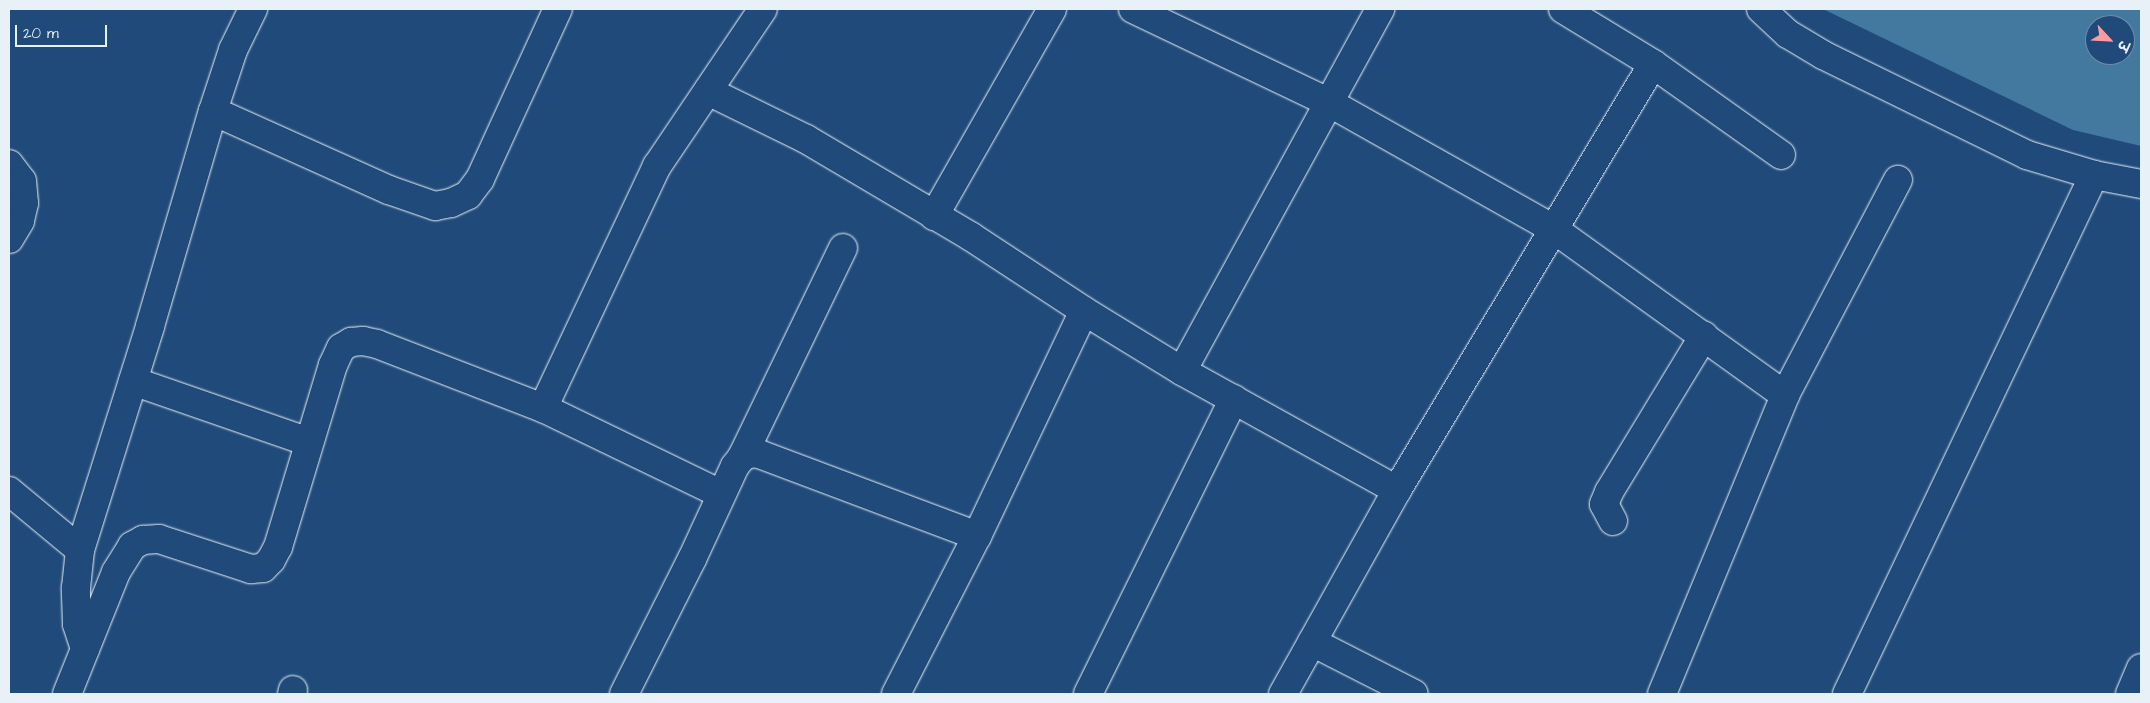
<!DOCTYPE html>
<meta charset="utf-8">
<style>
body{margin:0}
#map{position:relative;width:2150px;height:703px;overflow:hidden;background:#1f4a7a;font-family:"Architects Daughter","Playpen Sans Deva",sans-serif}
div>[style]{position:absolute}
.water>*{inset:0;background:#43799f}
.roads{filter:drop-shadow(0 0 1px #e8f1f8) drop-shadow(0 0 1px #e8f1f8)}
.minor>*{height:28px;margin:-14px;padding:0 14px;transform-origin:14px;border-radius:14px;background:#1f4a7a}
span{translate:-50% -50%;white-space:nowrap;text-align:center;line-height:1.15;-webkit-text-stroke:4px #1f4a7a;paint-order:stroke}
.frame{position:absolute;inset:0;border:10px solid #e8f1f8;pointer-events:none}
.north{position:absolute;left:2085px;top:15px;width:50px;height:50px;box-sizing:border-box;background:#1f4a7a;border:1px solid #6f8dac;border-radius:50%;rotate:115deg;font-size:14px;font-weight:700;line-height:20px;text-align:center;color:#e8f1f8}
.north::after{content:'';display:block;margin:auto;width:18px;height:22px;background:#ff9aa2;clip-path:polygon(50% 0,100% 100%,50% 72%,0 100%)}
.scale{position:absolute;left:15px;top:25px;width:92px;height:22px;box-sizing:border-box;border:2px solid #e8f1f8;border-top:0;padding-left:6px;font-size:15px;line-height:18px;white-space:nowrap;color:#e8f1f8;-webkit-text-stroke:4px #1f4a7a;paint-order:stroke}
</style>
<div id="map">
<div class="water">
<i style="clip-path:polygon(evenodd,1823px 9px,2141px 9px,2141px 146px,2073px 130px,1823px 9px,2095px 25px,2125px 25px,2125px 55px,2095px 55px,2095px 25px)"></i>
</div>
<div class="roads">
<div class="minor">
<i style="left:1133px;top:9px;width:218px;rotate:25.5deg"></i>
<i style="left:1330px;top:103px;width:258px;rotate:29.4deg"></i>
<i style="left:1555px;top:230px;width:283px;rotate:35.7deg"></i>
<i style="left:1563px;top:9px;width:105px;rotate:31.4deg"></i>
<i style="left:1653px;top:64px;width:157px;rotate:35.4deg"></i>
<i style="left:1761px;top:9px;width:37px;rotate:43deg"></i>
<i style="left:1788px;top:34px;width:41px;rotate:31deg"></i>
<i style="left:1823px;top:55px;width:227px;rotate:26.1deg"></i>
<i style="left:2027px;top:155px;width:70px;rotate:16.6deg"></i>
<i style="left:2094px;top:175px;width:48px;rotate:10.8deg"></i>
<i style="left:708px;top:91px;width:109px;rotate:26.1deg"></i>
<i style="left:806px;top:139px;width:191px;rotate:30.6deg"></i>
<i style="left:970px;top:236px;width:136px;rotate:33.3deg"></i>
<i style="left:1084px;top:311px;width:115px;rotate:31.5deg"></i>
<i style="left:1182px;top:371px;width:246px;rotate:29deg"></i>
<i style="left:213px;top:111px;width:193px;rotate:24.2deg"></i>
<i style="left:389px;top:190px;width:49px;rotate:19.2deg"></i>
<i style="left:435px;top:206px;width:16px;rotate:-11deg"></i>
<i style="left:451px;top:203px;width:19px;rotate:-25deg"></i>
<i style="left:468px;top:195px;width:20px;rotate:-53deg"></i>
<i style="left:480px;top:179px;width:187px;rotate:-65.4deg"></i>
<i style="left:9px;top:164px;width:21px;rotate:53deg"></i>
<i style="left:22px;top:181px;width:22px;rotate:85deg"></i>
<i style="left:24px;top:203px;width:18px;rotate:103deg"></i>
<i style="left:20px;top:221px;width:21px;rotate:121deg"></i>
<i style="left:934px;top:216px;width:238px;rotate:-60.3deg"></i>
<i style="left:1182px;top:371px;width:413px;rotate:-61.3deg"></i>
<i style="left:133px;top:381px;width:186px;rotate:19.1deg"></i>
<i style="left:543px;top:408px;width:268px;rotate:-64.8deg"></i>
<i style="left:657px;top:166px;width:189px;rotate:-56deg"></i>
<i style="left:742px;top:457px;width:232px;rotate:-64.2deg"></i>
<i style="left:9px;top:491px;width:92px;rotate:39.7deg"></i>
<i style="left:1613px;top:521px;width:19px;rotate:-118deg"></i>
<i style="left:1604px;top:504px;width:13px;rotate:-67deg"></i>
<i style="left:1609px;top:492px;width:183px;rotate:-58.7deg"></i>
<i style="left:1312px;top:642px;width:114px;rotate:27deg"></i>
<i style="left:85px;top:649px;width:26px;rotate:-108deg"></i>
<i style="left:77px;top:624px;width:36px;rotate:-92deg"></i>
<i style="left:76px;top:588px;width:38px;rotate:-84deg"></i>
<i style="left:80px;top:550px;width:235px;rotate:-72.6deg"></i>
<i style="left:150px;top:326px;width:224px;rotate:-73.7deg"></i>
<i style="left:213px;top:111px;width:64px;rotate:-71.8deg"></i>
<i style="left:233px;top:50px;width:46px;rotate:-64deg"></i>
<i style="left:67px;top:694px;width:131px;rotate:-68.1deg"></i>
<i style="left:116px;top:572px;width:31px;rotate:-58deg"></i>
<i style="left:132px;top:546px;width:13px;rotate:-29deg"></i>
<i style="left:143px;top:540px;width:16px;rotate:-4deg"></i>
<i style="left:159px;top:539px;width:97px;rotate:18.1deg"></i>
<i style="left:251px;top:569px;width:12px;rotate:-5deg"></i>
<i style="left:263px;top:568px;width:11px;rotate:-45deg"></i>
<i style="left:271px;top:560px;width:15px;rotate:-62deg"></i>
<i style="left:278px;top:547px;width:190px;rotate:-73.2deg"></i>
<i style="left:333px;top:365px;width:19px;rotate:-65deg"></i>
<i style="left:341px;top:348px;width:12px;rotate:-31deg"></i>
<i style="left:351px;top:342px;width:12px;rotate:-5deg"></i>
<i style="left:363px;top:341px;width:14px;rotate:12deg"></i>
<i style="left:377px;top:344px;width:178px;rotate:21.1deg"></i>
<i style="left:543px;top:408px;width:198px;rotate:25.8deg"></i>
<i style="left:292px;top:694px;width:4px;rotate:-76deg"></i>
<i style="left:624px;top:694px;width:151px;rotate:-63.3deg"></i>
<i style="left:692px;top:559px;width:102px;rotate:-65.2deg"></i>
<i style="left:735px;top:466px;width:11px;rotate:-52deg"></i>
<i style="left:742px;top:457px;width:10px;rotate:-24deg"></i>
<i style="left:751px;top:453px;width:8px;rotate:7deg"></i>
<i style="left:759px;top:454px;width:233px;rotate:20.6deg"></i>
<i style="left:977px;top:536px;width:249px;rotate:-64.6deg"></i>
<i style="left:896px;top:694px;width:178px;rotate:-62.9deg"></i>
<i style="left:1088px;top:694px;width:329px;rotate:-63.7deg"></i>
<i style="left:1283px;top:694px;width:234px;rotate:-60.8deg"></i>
<i style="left:1397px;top:490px;width:497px;rotate:-59deg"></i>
<i style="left:1662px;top:694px;width:323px;rotate:-67.6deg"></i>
<i style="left:1785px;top:395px;width:243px;rotate:-62.3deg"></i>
<i style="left:1847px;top:694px;width:575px;rotate:-64.55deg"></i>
<i style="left:2130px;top:694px;width:28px;rotate:-67deg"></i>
</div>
</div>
<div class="frame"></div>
<div class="north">उ</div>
<div class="scale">20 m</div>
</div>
